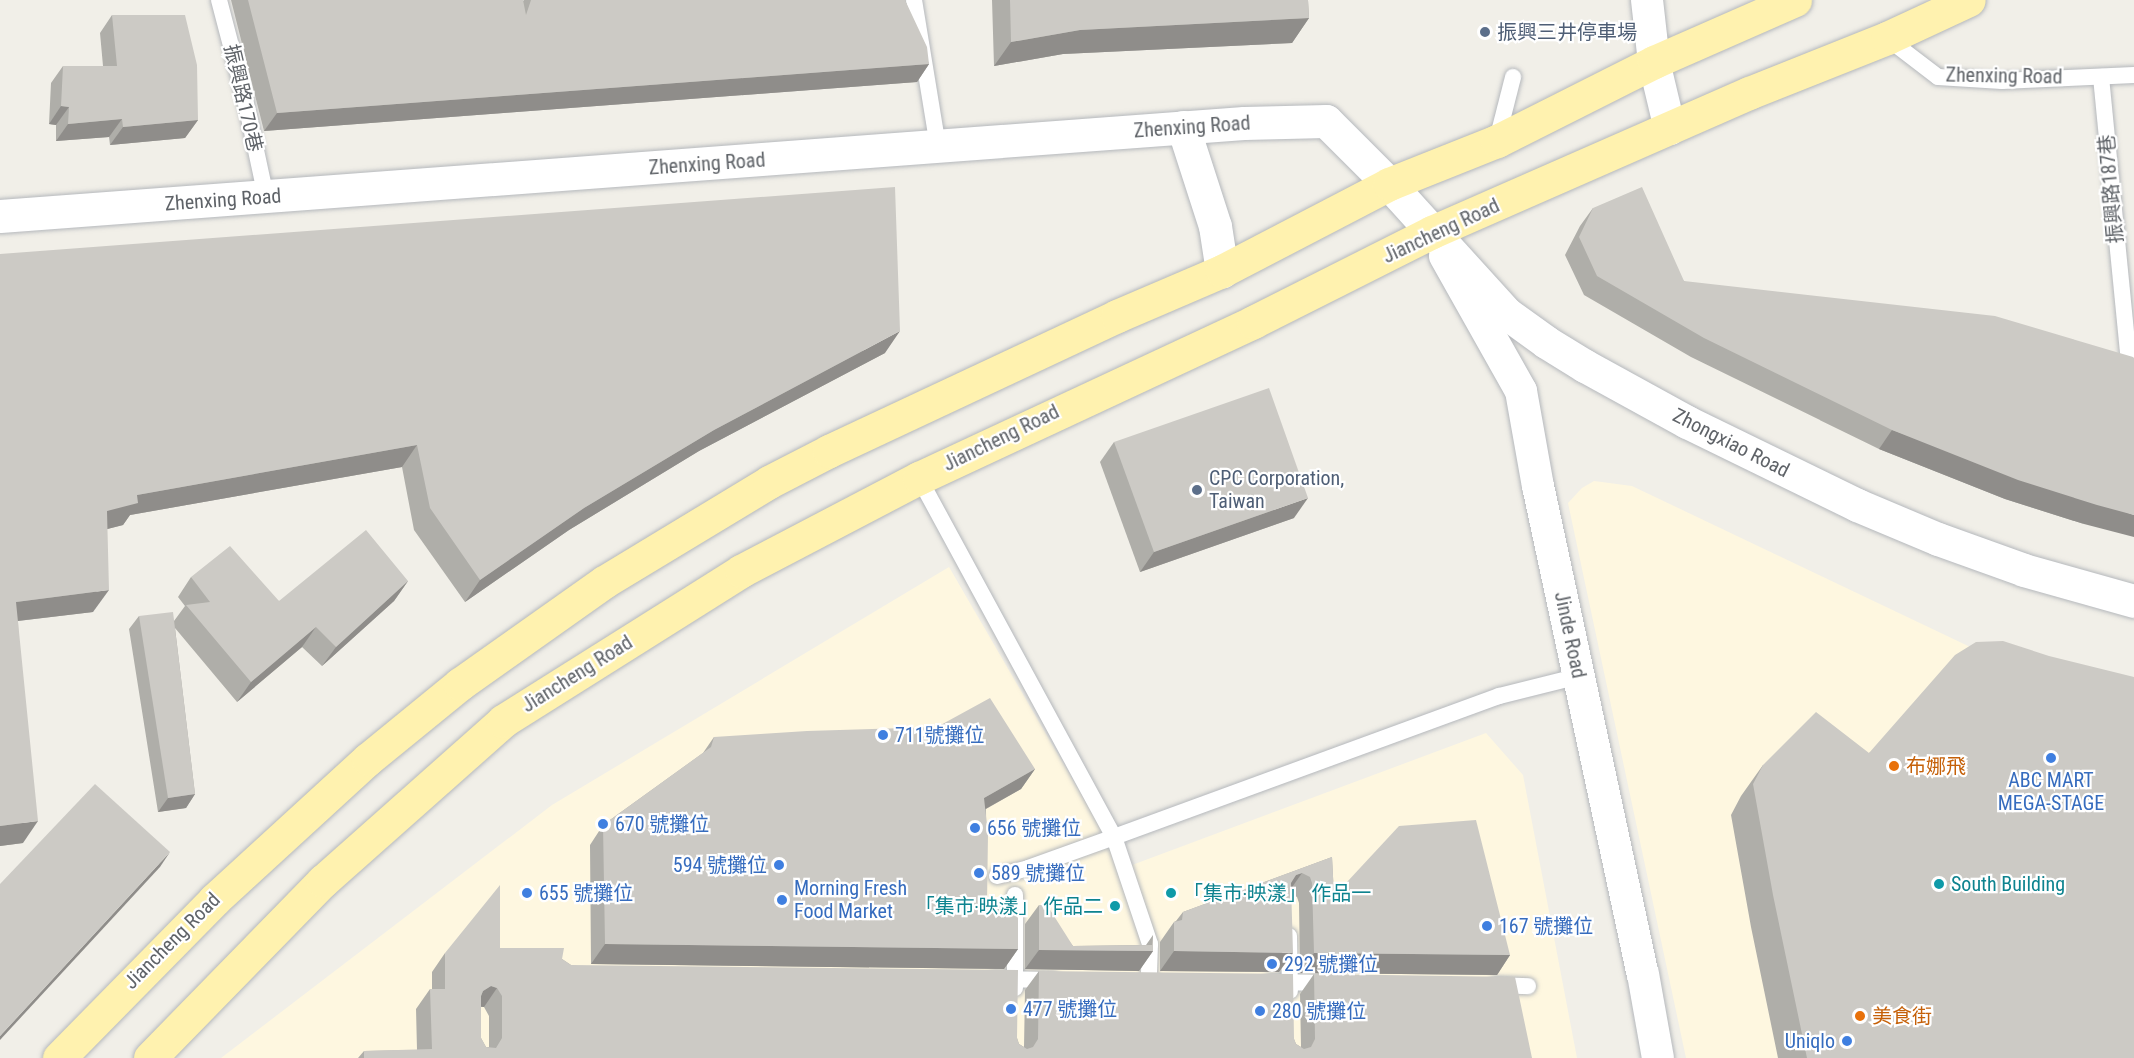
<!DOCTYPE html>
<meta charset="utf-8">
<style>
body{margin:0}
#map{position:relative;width:2134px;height:1058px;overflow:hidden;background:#f1efe8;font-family:"Roboto Condensed","Noto Sans TC",sans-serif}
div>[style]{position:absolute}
.commercial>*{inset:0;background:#fef7e0}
.roads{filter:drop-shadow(0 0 2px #b5b8bc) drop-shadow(0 0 2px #b5b8bc)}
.service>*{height:16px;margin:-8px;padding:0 8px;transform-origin:8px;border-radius:8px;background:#fff}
.minor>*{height:32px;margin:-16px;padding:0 16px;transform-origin:16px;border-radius:16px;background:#fff}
.secondary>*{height:33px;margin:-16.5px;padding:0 16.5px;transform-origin:16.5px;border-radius:16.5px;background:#fff}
.primary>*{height:33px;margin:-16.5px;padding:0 16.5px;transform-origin:16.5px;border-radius:16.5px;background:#fff2af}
.wall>*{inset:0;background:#afaea9}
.shaded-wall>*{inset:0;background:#8f8d8a}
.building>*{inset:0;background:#cccac5}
.dots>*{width:16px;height:16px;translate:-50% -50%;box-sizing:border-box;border:3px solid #fff;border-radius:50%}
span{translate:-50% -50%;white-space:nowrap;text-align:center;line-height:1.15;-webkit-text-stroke:4.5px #fff;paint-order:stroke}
.service-label{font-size:20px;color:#4e5e75}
.left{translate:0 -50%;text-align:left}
.street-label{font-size:20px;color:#5f6368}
.shop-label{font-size:20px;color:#366cbe}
.right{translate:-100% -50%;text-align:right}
.food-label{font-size:20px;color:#c56008}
.culture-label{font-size:20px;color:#0d838f}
</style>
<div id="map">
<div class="commercial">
<i style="clip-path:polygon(1594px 481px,1632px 486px,1985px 654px,2134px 1058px,1686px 1058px,1568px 503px,1582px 488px)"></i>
<i style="clip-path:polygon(949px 567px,1124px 868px,1486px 733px,1523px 775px,1577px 1058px,221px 1058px,552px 805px)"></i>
</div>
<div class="roads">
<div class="service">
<i style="left:219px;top:0;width:102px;rotate:75.3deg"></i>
<i style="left:245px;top:99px;width:100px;rotate:77.9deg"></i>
<i style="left:914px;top:0;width:149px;rotate:80.7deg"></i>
<i style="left:1887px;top:38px;width:64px;rotate:37.4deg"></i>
<i style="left:1938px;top:77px;width:64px;rotate:3.6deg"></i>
<i style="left:2002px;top:81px;width:132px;rotate:-2.6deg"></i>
<i style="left:2101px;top:77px;width:296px;rotate:84.4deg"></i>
<i style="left:1497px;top:140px;width:65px;rotate:-75.7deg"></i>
<i style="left:919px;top:478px;width:409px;rotate:61.5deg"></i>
<i style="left:1114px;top:837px;width:410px;rotate:-20.1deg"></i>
<i style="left:1499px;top:696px;width:82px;rotate:-14deg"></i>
<i style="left:997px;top:876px;width:32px;rotate:-14deg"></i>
<i style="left:1028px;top:868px;width:91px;rotate:-19.8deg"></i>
<i style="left:1114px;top:837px;width:113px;rotate:71.4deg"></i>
<i style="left:1150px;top:944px;width:37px;rotate:92deg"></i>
<i style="left:1289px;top:936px;width:55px;rotate:89deg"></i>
<i style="left:995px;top:979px;width:58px;rotate:1deg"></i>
<i style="left:1271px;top:982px;width:58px;rotate:1deg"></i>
<i style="left:1496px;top:985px;width:32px;rotate:2deg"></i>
<i style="left:1015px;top:988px;width:93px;rotate:-90deg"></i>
</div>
<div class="minor">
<i style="left:1647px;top:0;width:62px;rotate:83.6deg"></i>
<i style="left:1654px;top:62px;width:69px;rotate:76.6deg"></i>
<i style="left:1445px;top:256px;width:155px;rotate:60.6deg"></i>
<i style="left:1521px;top:391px;width:97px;rotate:79.9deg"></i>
<i style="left:1538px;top:486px;width:499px;rotate:77.9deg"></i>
<i style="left:1643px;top:974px;width:85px;rotate:79.9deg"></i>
</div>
<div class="secondary">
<i style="left:1183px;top:127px;width:104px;rotate:72.1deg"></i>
<i style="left:1215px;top:226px;width:46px;rotate:81.2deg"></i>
<i style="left:0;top:216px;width:1247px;rotate:-4.28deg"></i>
<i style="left:1244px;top:123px;width:82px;rotate:-1.4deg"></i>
<i style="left:1326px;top:121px;width:89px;rotate:45deg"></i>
<i style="left:1389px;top:184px;width:174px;rotate:47.8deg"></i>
<i style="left:1506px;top:313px;width:49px;rotate:35.9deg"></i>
<i style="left:1546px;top:342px;width:46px;rotate:31.6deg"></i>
<i style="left:1585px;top:366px;width:116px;rotate:28.8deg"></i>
<i style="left:1687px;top:422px;width:189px;rotate:26deg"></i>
<i style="left:1857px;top:505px;width:88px;rotate:22.8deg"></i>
<i style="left:1938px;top:539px;width:91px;rotate:19.8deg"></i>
<i style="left:2024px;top:570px;width:114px;rotate:15.7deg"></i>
</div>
<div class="primary">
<i style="left:59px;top:1058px;width:221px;rotate:-45.5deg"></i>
<i style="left:214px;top:900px;width:209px;rotate:-42.5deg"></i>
<i style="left:368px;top:759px;width:119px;rotate:-39.2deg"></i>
<i style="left:460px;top:684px;width:176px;rotate:-35.3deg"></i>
<i style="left:604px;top:582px;width:193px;rotate:-31.2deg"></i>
<i style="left:769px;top:482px;width:68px;rotate:-27.3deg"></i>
<i style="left:829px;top:451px;width:318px;rotate:-25.1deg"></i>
<i style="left:1117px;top:316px;width:114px;rotate:-23.2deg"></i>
<i style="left:1222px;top:271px;width:188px;rotate:-27.5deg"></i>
<i style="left:1389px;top:184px;width:116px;rotate:-21.7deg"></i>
<i style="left:1497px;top:141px;width:176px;rotate:-26.7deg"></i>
<i style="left:1654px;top:62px;width:154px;rotate:-23.7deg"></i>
<i style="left:150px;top:1058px;width:248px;rotate:-45.7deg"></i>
<i style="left:323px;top:881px;width:241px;rotate:-41.6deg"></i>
<i style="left:503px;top:721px;width:281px;rotate:-32.2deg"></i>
<i style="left:741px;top:571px;width:201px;rotate:-27.6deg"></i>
<i style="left:919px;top:478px;width:369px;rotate:-25deg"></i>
<i style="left:1253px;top:322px;width:200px;rotate:-26.7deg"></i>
<i style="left:1432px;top:232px;width:346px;rotate:-23.7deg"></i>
<i style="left:1749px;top:93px;width:149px;rotate:-21.7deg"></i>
<i style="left:1887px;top:38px;width:90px;rotate:-24.9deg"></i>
</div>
</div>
<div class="wall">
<i style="clip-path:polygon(231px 0,523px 0,524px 1px,524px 0,905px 0,929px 64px,917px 82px,264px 131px)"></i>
<i style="clip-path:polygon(992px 0,1308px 0,1309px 18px,1292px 43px,1063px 54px,994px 66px)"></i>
<i style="clip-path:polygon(112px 15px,198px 120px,185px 138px,110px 145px,109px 137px,56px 141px,56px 125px,49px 124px,51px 83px,63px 66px,103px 66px,100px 33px)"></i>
<i style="clip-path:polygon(1593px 208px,1684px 281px,2084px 524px,2005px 499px,1879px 449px,1691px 357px,1584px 295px,1565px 255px,1580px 226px)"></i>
<i style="clip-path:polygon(0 254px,885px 353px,699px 451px,569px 530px,465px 602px,414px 530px,402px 467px,130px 515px,123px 525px,107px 529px,93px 612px,18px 621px,23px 843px,0 846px)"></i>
<i style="clip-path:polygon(1114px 442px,1294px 518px,1140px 572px,1100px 462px)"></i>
<i style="clip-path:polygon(191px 577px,279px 601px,408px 581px,394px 601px,322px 666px,302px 647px,237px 702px,175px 628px,195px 794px,186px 808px,158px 812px,129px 629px,139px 616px,174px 621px,185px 606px,178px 597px)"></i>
<i style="clip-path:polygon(2049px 656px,2134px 1058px,1778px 1058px,1751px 927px,1731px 815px,1741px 796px,1763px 765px,1869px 753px)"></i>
<i style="clip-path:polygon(714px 737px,1035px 769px,1021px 789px,986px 809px,987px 904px,1018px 949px,1004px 969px,591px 964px,590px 845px,603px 825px,703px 753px)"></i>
<i style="clip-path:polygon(1332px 857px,1334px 896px,1510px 955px,1497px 975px,1300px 973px,1299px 903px,1297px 897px,1292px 894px,1279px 972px,1160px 971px,1160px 942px,1174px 922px,1176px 921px,1183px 912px)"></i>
<i style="clip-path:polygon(1039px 905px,1073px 946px,1146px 945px,1153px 935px,1153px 951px,1139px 971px,1025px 969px,1025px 924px)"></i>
<i style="clip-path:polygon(evenodd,500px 948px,562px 959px,571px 965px,1017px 1038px,1019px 1044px,1024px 1047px,1025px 990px,1039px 971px,1294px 1039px,1296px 1044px,1301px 1047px,1300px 994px,1314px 974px,1532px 1058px,358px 1058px,364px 1051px,417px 1050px,416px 1009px,430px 989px,432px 989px,432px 972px,445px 953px,500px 948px,481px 1007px,484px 1007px,489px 1016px,489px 1047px,486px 1047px,481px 1038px,481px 1007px)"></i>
</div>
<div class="shaded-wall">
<i style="clip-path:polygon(1309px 18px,1292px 43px,1063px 54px,994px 66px,1011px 42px,1080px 30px)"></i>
<i style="clip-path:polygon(929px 64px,917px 82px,264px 131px,277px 113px)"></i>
<i style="clip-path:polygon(61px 106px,69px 107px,56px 125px,49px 124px)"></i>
<i style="clip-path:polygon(122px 119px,109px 137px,56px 141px,68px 124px)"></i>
<i style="clip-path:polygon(198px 120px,185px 138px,110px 145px,123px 127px)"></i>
<i style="clip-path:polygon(900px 331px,885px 353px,699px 451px,569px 530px,465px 602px,480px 580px,584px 508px,714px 430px)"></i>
<i style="clip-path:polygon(1892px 430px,2134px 515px,2134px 537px,2084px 524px,2005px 499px,1879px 449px)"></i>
<i style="clip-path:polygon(417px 445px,402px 467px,130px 515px,123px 525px,92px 533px,107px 511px,137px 495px)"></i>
<i style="clip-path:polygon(1308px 498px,1294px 518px,1140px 572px,1154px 552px)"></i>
<i style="clip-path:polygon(408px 581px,394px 601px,322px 666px,336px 647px)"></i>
<i style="clip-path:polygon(109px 590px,93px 612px,0 623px,16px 602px)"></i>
<i style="clip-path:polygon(316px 627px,302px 647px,237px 702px,251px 682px)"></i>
<i style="clip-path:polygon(1035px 769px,1021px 789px,971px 817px,984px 798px)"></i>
<i style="clip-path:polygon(195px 794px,186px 808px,158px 812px,168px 798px)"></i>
<i style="clip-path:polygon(38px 821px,23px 843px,0 846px,0 826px)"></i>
<i style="clip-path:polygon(170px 852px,160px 867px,0 1040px,0 1036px)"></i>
<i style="clip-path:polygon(1302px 873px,1288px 893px,1282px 894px,1296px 875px)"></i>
<i style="clip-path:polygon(605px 944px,1018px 949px,1004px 969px,591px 964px)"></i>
<i style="clip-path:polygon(1039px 950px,1153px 951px,1139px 971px,1025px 969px)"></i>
<i style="clip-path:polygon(1174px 951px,1293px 953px,1279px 972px,1160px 971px)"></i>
<i style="clip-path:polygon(1314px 953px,1510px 955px,1497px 975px,1300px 973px)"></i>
<i style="clip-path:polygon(491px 986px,497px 988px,484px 1007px,477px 1006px,483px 991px)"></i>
</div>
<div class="building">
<i style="clip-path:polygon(248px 0,523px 0,526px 15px,531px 0,905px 0,927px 47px,929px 64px,277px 113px)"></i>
<i style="clip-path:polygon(1010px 0,1308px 0,1309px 18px,1080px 30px,1011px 42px)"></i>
<i style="clip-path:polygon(112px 15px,185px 15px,197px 65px,198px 120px,123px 127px,122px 119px,68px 124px,69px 107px,61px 106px,63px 66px,117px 66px)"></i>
<i style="clip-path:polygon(895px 187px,900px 331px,714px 430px,584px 508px,480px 580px,430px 508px,417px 445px,137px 495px,138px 503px,107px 511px,109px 590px,16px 602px,38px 821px,0 826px,0 254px)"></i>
<i style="clip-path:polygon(1642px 187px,1684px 281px,1995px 316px,2133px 357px,2134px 358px,2134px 515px,2097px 505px,2018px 480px,1892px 430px,1704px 338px,1597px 276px,1579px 237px,1593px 208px)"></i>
<i style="clip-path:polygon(1269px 388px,1308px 498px,1154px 552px,1114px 442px)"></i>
<i style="clip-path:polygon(366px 530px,408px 581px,336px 647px,316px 627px,251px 682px,186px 605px,210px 602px,191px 577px,230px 546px,279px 601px)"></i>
<i style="clip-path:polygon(173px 612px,195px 794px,168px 798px,139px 616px)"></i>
<i style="clip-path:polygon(2003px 641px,2049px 656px,2134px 677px,2134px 1058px,1807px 1058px,1773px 895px,1753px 784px,1763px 765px,1816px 712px,1869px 753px,1955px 655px,1976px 642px)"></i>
<i style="clip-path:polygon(990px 698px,1035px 769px,984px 798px,988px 834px,987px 904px,1018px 905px,1018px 949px,605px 944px,603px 825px,711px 747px,714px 737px,807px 731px,937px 727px)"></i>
<i style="clip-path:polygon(95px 784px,170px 852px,0 1036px,0 884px)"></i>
<i style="clip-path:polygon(1476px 820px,1510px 955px,1314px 953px,1312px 883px,1310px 877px,1302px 873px,1296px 875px,1291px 883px,1293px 953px,1174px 951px,1174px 922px,1182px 920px,1183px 912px,1332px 857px,1334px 896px,1399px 826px)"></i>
<i style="clip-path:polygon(evenodd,500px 885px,500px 948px,564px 948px,562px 959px,571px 965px,1018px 970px,1017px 1038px,1019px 1044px,1027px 1049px,1033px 1047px,1038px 1039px,1039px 971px,1293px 974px,1294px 1039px,1296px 1044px,1304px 1049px,1311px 1047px,1315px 1039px,1314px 974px,1515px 977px,1532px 1058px,364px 1058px,364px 1051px,432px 1049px,430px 989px,445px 989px,445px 953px,500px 885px,491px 986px,497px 988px,502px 996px,502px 1038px,496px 1048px,486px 1047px,481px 1038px,481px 996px,483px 991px,491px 986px)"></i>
<i style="clip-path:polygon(1039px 905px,1047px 905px,1073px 946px,1152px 945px,1153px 935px,1153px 951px,1039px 950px)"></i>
</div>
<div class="dots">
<i style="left:1485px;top:32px;background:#5c6f8a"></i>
<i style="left:1197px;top:490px;background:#5c6f8a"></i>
<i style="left:883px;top:735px;background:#3f7fe0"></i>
<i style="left:2051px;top:758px;background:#3f7fe0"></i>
<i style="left:1894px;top:766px;background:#e8710a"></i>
<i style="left:603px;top:824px;background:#3f7fe0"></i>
<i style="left:975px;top:828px;background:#3f7fe0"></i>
<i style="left:779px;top:865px;background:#3f7fe0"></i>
<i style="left:979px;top:873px;background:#3f7fe0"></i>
<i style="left:1939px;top:884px;background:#0f9aa8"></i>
<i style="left:527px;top:893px;background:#3f7fe0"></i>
<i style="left:1171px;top:893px;background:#0f9aa8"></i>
<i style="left:782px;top:900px;background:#3f7fe0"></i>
<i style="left:1115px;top:906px;background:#0f9aa8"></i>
<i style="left:1487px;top:926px;background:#3f7fe0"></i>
<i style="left:1272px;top:964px;background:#3f7fe0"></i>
<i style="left:1011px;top:1009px;background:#3f7fe0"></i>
<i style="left:1260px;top:1011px;background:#3f7fe0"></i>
<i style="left:1860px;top:1016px;background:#e8710a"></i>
<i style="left:1847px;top:1041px;background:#3f7fe0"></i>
</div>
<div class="service-label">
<span class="left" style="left:1497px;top:32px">振興三井停車場</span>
<span class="left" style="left:1209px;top:490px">CPC Corporation,<br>Taiwan</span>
</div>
<div class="street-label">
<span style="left:2004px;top:76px;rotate:1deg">Zhenxing Road</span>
<span style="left:243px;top:98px;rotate:77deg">振興路170巷</span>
<span style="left:1192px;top:127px;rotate:-4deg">Zhenxing Road</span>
<span style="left:707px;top:164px;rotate:-4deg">Zhenxing Road</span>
<span style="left:2111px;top:189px;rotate:-95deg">振興路187巷</span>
<span style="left:223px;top:200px;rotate:-4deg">Zhenxing Road</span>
<span style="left:1441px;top:231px;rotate:-25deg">Jiancheng Road</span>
<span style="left:1001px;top:438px;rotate:-26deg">Jiancheng Road</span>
<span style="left:1731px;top:443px;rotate:27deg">Zhongxiao Road</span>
<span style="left:1570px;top:635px;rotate:78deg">Jinde Road</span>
<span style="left:577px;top:674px;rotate:-32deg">Jiancheng Road</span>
<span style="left:172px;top:941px;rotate:-45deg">Jiancheng Road</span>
</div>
<div class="shop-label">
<span class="left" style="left:895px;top:735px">711號攤位</span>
<span style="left:2051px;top:792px">ABC MART<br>MEGA-STAGE</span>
<span class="left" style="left:615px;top:824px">670 號攤位</span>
<span class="left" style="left:987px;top:828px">656 號攤位</span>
<span class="right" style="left:767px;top:865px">594 號攤位</span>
<span class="left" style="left:991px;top:873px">589 號攤位</span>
<span class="left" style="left:794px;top:900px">Morning Fresh<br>Food Market</span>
<span class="left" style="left:539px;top:893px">655 號攤位</span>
<span class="left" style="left:1499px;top:926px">167 號攤位</span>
<span class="left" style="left:1284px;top:964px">292 號攤位</span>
<span class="left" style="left:1023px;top:1009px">477 號攤位</span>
<span class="left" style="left:1272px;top:1011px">280 號攤位</span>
<span class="right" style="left:1835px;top:1041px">Uniqlo</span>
</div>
<div class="food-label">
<span class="left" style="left:1906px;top:766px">布娜飛</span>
<span class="left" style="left:1872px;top:1016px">美食街</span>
</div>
<div class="culture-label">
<span class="left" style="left:1951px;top:884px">South Building</span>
<span class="left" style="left:1183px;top:893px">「集市‧映漾」 作品一</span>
<span class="right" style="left:1103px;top:906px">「集市‧映漾」 作品二</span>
</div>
</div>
